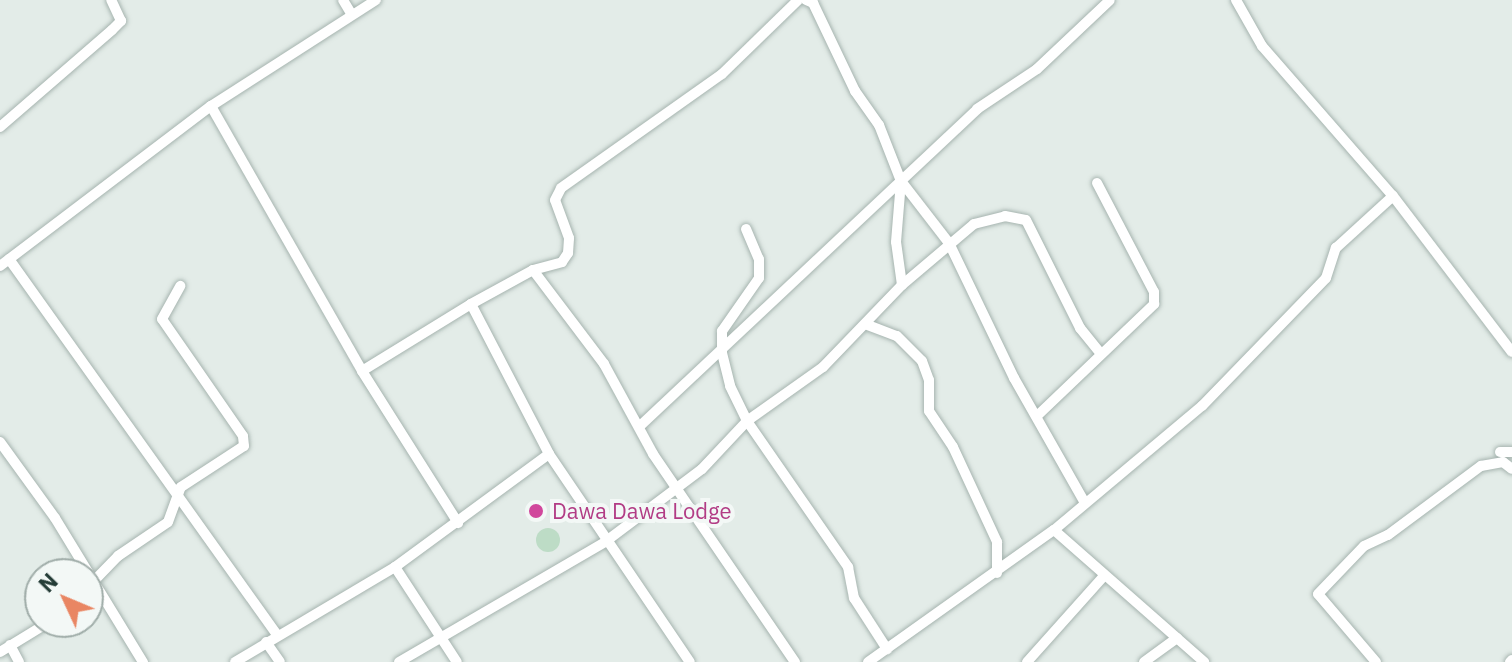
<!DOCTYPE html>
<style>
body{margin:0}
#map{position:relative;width:1512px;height:662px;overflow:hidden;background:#e3ece8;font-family:"IBM Plex Sans",sans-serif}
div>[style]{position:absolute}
.green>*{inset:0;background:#bddcc6}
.round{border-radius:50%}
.roads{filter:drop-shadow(0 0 2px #a6b4af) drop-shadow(0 0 2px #a6b4af)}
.minor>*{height:10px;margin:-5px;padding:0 5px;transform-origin:5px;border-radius:5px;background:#fff}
.dots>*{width:22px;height:22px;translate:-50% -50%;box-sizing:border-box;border:4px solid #f3f8f6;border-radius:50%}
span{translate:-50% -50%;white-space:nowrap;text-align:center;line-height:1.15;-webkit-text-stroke:8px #f3f8f6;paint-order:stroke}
.hotel-label{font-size:22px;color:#b23c85}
.left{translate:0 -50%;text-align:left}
.north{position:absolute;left:24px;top:558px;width:80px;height:80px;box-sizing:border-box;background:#f3f8f6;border:2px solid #a0ada9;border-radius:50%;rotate:314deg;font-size:22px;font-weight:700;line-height:32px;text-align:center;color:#243c36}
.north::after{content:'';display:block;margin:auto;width:28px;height:36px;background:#e98663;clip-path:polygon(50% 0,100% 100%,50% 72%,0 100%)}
</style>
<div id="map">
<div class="green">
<i class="round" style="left:536px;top:528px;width:24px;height:24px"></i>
</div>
<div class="roads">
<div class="minor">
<i style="left:343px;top:0;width:17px;rotate:59deg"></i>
<i style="left:806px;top:0;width:8px;rotate:23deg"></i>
<i style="left:813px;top:3px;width:98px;rotate:64.5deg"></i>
<i style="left:855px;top:91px;width:42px;rotate:54.8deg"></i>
<i style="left:879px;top:125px;width:60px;rotate:68.6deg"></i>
<i style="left:901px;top:181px;width:78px;rotate:52.3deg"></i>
<i style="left:949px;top:243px;width:150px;rotate:64.3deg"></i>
<i style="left:1014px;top:378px;width:144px;rotate:60.4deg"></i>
<i style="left:1236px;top:0;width:53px;rotate:60.5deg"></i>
<i style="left:1262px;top:46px;width:199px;rotate:48.9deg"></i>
<i style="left:1393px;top:196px;width:196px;rotate:52.7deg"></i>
<i style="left:211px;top:106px;width:305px;rotate:60.3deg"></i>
<i style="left:362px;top:371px;width:180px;rotate:57.7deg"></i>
<i style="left:0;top:127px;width:148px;rotate:-40.9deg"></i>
<i style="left:112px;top:30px;width:13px;rotate:-45deg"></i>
<i style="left:121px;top:21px;width:23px;rotate:-115deg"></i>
<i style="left:746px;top:229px;width:33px;rotate:67deg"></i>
<i style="left:759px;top:259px;width:19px;rotate:90deg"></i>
<i style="left:759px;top:278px;width:65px;rotate:124.9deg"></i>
<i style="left:722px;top:331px;width:22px;rotate:90deg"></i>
<i style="left:722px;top:353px;width:34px;rotate:76deg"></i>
<i style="left:730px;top:386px;width:39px;rotate:64deg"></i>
<i style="left:747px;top:421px;width:178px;rotate:55.3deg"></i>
<i style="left:848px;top:567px;width:32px;rotate:79deg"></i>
<i style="left:854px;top:598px;width:61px;rotate:57.1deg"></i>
<i style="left:9px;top:259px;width:462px;rotate:54.5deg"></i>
<i style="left:0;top:266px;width:265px;rotate:-37.2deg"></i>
<i style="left:211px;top:106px;width:196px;rotate:-32.7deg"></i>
<i style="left:533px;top:270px;width:118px;rotate:52.9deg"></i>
<i style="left:604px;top:364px;width:102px;rotate:61.4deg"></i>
<i style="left:653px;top:454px;width:252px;rotate:55.7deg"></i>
<i style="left:902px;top:285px;width:94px;rotate:-40.3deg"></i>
<i style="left:974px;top:224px;width:32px;rotate:-14deg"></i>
<i style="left:1005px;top:216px;width:21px;rotate:11deg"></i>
<i style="left:1026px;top:220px;width:121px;rotate:63.4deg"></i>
<i style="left:1080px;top:328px;width:32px;rotate:51deg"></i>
<i style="left:471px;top:304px;width:169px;rotate:62.5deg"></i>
<i style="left:549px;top:454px;width:251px;rotate:55.9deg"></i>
<i style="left:865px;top:324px;width:34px;rotate:21deg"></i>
<i style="left:897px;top:336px;width:35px;rotate:45deg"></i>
<i style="left:922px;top:361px;width:20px;rotate:70deg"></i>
<i style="left:929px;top:380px;width:31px;rotate:90deg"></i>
<i style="left:929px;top:411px;width:43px;rotate:56.3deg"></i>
<i style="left:953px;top:447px;width:105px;rotate:65.1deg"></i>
<i style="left:997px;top:542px;width:31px;rotate:90deg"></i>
<i style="left:362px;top:371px;width:128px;rotate:-31.6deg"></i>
<i style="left:471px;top:304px;width:71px;rotate:-28.7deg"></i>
<i style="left:533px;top:270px;width:30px;rotate:-15deg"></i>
<i style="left:562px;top:262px;width:11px;rotate:-56deg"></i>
<i style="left:568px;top:253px;width:15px;rotate:-86deg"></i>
<i style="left:569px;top:238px;width:40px;rotate:-110.2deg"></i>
<i style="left:555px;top:200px;width:13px;rotate:-63deg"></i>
<i style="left:561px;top:188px;width:197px;rotate:-35.3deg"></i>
<i style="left:722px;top:74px;width:106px;rotate:-44.2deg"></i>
<i style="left:1038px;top:415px;width:161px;rotate:-43.7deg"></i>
<i style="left:1154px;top:304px;width:12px;rotate:-90deg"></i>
<i style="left:1154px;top:292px;width:123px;rotate:-117.6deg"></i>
<i style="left:640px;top:426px;width:463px;rotate:-43.2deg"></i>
<i style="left:977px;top:109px;width:72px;rotate:-33.7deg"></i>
<i style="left:1037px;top:69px;width:100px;rotate:-43.4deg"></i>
<i style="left:0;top:442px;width:94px;rotate:54.1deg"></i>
<i style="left:55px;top:518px;width:169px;rotate:58.6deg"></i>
<i style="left:1500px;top:452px;width:12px"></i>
<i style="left:1054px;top:530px;width:200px;rotate:41.3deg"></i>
<i style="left:395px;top:567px;width:113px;rotate:56.9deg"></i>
<i style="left:88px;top:587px;width:43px;rotate:-45.9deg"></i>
<i style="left:118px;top:556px;width:60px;rotate:-34.2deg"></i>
<i style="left:168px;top:522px;width:37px;rotate:-70deg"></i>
<i style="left:181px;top:487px;width:75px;rotate:-33.1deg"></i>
<i style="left:244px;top:446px;width:10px;rotate:-96deg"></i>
<i style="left:243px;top:436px;width:142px;rotate:-124.7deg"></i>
<i style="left:162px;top:319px;width:38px;rotate:-61deg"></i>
<i style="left:266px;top:642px;width:24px;rotate:55deg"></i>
<i style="left:10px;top:645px;width:19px;rotate:62deg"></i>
<i style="left:0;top:652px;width:57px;rotate:-31.5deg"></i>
<i style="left:235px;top:662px;width:186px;rotate:-30.7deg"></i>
<i style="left:395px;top:567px;width:191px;rotate:-36.3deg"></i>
<i style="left:399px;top:662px;width:238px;rotate:-30.2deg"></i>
<i style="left:605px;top:542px;width:121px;rotate:-37deg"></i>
<i style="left:702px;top:469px;width:66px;rotate:-46.8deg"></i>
<i style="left:747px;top:421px;width:93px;rotate:-35.4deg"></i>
<i style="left:823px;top:367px;width:114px;rotate:-46.1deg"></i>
<i style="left:902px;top:285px;width:43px;rotate:-97.9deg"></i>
<i style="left:896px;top:242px;width:61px;rotate:-85.3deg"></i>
<i style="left:868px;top:662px;width:228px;rotate:-35.4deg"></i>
<i style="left:1054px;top:530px;width:193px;rotate:-40deg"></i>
<i style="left:1202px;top:406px;width:178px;rotate:-45.9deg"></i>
<i style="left:1326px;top:278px;width:32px;rotate:-72deg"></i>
<i style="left:1336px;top:248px;width:77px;rotate:-42.4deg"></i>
<i style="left:1027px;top:662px;width:115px;rotate:-48.2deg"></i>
<i style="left:1144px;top:662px;width:41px;rotate:-36deg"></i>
<i style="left:1376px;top:662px;width:89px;rotate:-130.5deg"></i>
<i style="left:1318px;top:594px;width:66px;rotate:-46.2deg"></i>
<i style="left:1364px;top:546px;width:26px;rotate:-25deg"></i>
<i style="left:1388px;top:535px;width:116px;rotate:-36.6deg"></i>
<i style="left:1481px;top:466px;width:22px;rotate:-10deg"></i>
<i style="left:1503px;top:462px;width:11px;rotate:38deg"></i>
<i style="left:1510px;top:662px;width:3px;rotate:-45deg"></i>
</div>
</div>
<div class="dots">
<i style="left:536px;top:511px;background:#d1479c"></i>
</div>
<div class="hotel-label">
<span class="left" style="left:552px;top:511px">Dawa Dawa Lodge</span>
</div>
<div class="north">N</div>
</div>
